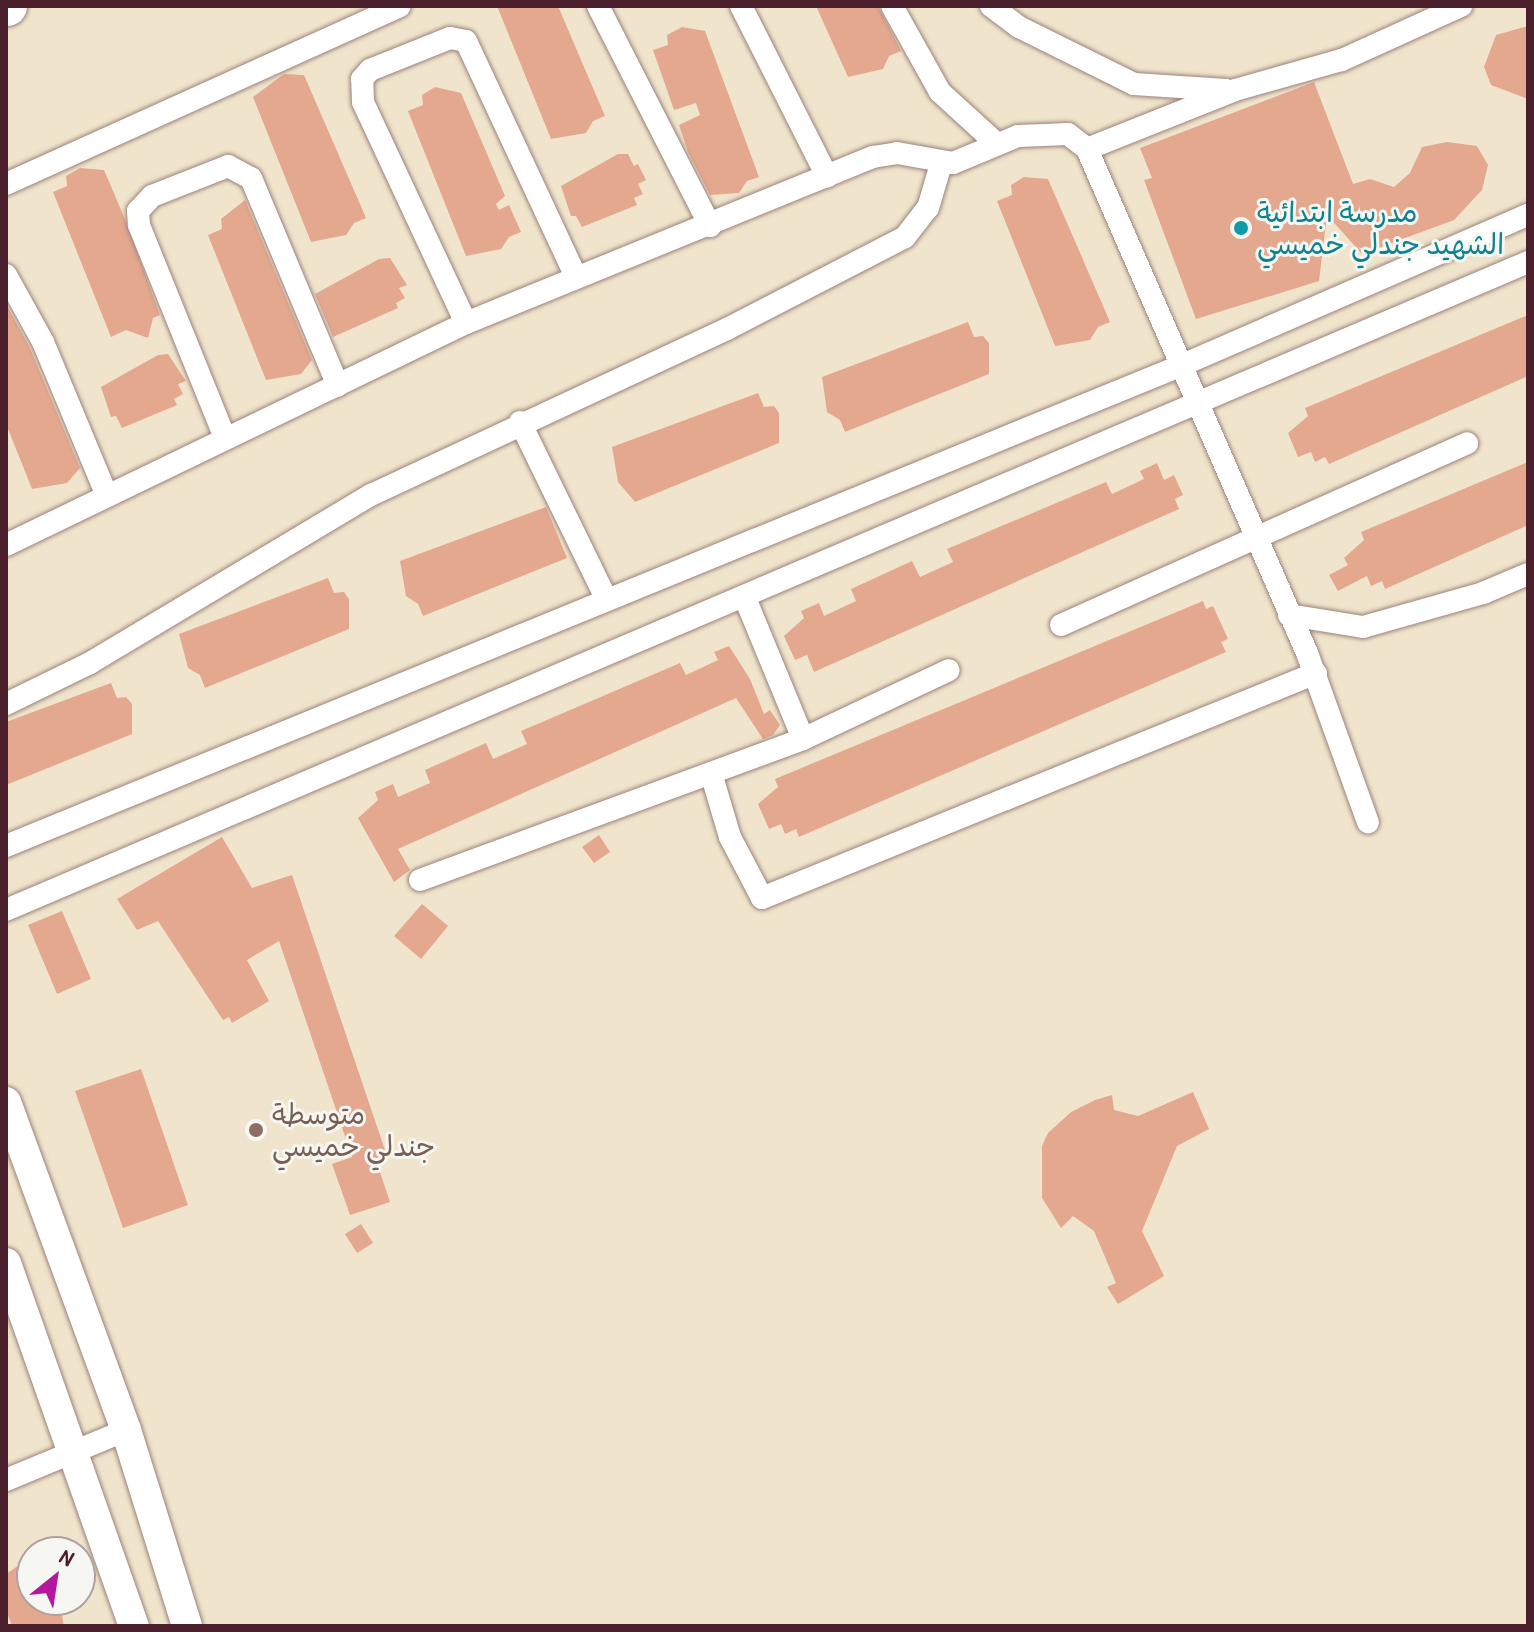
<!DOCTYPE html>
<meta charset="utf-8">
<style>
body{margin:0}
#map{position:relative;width:1534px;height:1632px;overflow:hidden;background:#f0e5cc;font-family:"Patrick Hand","Playpen Sans Arabic",sans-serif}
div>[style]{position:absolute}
.building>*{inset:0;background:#e4a88f}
.roads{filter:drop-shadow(0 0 2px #9d827c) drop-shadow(0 0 2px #9d827c)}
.street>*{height:22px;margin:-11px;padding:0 11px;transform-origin:11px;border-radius:11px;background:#fff}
.secondary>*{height:30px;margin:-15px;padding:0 15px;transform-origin:15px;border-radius:15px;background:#fff}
.highway>*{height:40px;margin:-20px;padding:0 20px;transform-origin:20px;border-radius:20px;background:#fff}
.dots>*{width:22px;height:22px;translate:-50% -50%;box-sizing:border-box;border:4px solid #f6f6f2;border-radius:50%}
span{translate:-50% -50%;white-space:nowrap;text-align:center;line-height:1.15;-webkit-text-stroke:6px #f6f6f2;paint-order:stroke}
.culture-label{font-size:28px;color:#0d838f}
.left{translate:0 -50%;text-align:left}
.education-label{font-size:28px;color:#785e54}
.frame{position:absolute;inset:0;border:8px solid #4a1f2b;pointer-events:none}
.north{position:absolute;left:16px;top:1536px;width:80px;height:80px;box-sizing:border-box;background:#f6f6f2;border:2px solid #b1a0a2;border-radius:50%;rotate:30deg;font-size:22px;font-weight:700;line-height:32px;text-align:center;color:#4a1f2b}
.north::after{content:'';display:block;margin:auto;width:28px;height:36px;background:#b5179e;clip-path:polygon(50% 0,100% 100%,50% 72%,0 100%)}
</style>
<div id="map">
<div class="building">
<i style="clip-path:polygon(497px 6px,558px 6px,605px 116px,593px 121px,586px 133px,551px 139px)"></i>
<i style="clip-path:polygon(816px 6px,878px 6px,901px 51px,889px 56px,883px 69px,848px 77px)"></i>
<i style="clip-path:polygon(1528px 26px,1528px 99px,1491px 85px,1484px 67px,1496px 35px)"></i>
<i style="clip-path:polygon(682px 27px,705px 31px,759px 177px,747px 181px,739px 193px,710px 195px,688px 152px,679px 125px,700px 115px,696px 103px,674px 110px,653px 50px,668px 45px,667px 35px)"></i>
<i style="clip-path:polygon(284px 74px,304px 75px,366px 218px,354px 223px,346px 235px,311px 242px,253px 97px)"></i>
<i style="clip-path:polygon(1314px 82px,1353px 184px,1370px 179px,1394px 187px,1410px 173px,1422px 147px,1447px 142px,1477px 146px,1488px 165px,1482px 190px,1454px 220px,1362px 254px,1327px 215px,1319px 281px,1196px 319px,1144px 180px,1152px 178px,1140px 148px)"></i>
<i style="clip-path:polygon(435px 87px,461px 93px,505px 196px,496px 204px,499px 210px,509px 205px,521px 232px,509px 237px,501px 249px,466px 256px,408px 111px,423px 105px,422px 95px)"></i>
<i style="clip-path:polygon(618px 154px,628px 154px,634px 166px,638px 164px,646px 180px,638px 184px,643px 194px,634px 198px,637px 205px,582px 227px,576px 216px,571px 216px,561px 186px)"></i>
<i style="clip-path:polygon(80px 168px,104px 170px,125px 219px,160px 315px,153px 318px,148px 338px,126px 330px,111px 337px,53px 192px,67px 186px,66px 176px)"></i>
<i style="clip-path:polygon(1024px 177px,1048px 179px,1110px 322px,1098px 327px,1090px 340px,1055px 346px,997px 201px,1012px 195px,1011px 185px)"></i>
<i style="clip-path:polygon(245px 200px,312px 360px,301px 374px,266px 380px,208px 235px,222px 229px,221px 219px)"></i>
<i style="clip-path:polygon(390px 258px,407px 285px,399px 288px,405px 298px,396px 303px,398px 308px,333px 337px,315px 294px,379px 259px)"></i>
<i style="clip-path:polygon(6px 304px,30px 348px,80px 468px,67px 483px,32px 489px,6px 424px)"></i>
<i style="clip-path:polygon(1528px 315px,1528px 376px,1329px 464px,1325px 457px,1315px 462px,1311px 452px,1298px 457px,1288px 433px,1308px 416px,1305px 408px)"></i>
<i style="clip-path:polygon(968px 322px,974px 337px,983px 336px,989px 343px,989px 374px,845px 432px,840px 420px,827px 412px,822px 377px)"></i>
<i style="clip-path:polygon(168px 354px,186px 381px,178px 384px,183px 394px,174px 399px,177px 405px,122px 428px,116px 416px,111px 417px,101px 387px,158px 355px)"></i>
<i style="clip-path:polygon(758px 393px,764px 407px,774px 406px,779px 413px,779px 443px,635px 502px,618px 482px,612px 447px)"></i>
<i style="clip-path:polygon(1528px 462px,1528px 525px,1385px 589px,1382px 581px,1371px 586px,1367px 576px,1338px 591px,1329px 575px,1348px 565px,1344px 558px,1364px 540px,1361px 532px)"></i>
<i style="clip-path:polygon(1157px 463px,1164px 480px,1174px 475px,1183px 495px,1175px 499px,1179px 509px,814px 672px,807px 655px,795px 660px,784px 636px,804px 618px,801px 611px,819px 603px,824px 616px,856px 601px,851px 589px,912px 561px,920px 577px,953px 562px,947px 549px,1106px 482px,1112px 494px,1144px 479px,1140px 471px)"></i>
<i style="clip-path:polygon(546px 507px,567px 558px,423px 616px,418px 604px,406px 596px,400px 561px)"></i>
<i style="clip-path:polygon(328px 578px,334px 593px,344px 592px,349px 599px,349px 629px,205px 688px,200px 675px,188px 668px,179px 634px)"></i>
<i style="clip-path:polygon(1203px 601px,1206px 609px,1213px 606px,1228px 639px,1221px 642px,1226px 652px,799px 837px,796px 829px,785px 834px,781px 824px,769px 829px,758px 804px,778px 787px,775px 779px)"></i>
<i style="clip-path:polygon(729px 646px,750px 679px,764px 714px,770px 710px,780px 725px,773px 735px,763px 739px,736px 698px,398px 849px,410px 870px,394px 882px,358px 818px,378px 800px,375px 792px,393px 784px,398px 797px,430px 783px,425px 770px,486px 743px,493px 759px,527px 744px,521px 731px,680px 663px,686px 675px,718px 660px,714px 652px)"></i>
<i style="clip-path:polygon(111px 683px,117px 698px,126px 697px,132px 704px,132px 734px,6px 785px,6px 722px)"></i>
<i style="clip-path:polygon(599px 835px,610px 852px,594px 863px,582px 847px)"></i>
<i style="clip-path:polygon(222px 837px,252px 888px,292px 875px,388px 1159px,377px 1163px,390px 1202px,350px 1215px,332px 1164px,352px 1157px,279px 941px,247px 960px,269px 1001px,232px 1023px,229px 1017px,223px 1020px,158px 921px,137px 930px,117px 899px)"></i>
<i style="clip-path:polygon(422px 904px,448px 926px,421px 959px,394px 936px)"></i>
<i style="clip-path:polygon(62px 911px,91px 979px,57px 994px,28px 925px)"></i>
<i style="clip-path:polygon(141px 1069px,188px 1205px,123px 1228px,75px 1091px)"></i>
<i style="clip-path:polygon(1193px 1092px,1209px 1129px,1177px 1146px,1142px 1231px,1164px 1276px,1118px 1304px,1107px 1287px,1116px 1283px,1094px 1231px,1073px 1216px,1061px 1228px,1042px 1198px,1042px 1146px,1048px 1133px,1071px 1112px,1095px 1100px,1112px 1095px,1114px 1110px,1138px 1116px)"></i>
<i style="clip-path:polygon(361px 1224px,373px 1243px,357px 1253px,345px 1234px)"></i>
<i style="clip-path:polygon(25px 1561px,32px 1563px,32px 1600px,59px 1600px,64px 1626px,12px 1626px,6px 1610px,6px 1574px)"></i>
</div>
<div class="roads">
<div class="street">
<i style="left:598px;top:6px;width:247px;rotate:63deg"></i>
<i style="left:741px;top:6px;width:191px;rotate:63.2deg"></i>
<i style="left:892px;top:6px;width:98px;rotate:60.8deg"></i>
<i style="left:940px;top:92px;width:77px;rotate:42.4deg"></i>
<i style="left:991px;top:6px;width:35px;rotate:37deg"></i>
<i style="left:1019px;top:27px;width:128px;rotate:26.4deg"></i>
<i style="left:1134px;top:84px;width:92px;rotate:3.7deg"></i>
<i style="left:1087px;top:149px;width:159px;rotate:-21.7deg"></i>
<i style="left:1235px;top:90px;width:111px;rotate:-15.7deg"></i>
<i style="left:1342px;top:60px;width:131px;rotate:-24.4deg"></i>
<i style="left:6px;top:184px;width:432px;rotate:-24.3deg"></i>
<i style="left:6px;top:275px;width:77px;rotate:61.1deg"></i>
<i style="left:43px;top:342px;width:167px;rotate:67.4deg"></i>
<i style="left:466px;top:323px;width:244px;rotate:-115deg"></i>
<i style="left:363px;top:102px;width:23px;rotate:-92deg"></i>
<i style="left:362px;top:79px;width:12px;rotate:-48deg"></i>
<i style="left:370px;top:70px;width:86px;rotate:-21.8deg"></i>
<i style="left:450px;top:38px;width:16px;rotate:11deg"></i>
<i style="left:466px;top:41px;width:258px;rotate:65deg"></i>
<i style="left:520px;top:422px;width:196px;rotate:64deg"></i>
<i style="left:225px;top:438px;width:230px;rotate:-112deg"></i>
<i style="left:139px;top:225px;width:14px;rotate:-94deg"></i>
<i style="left:138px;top:211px;width:21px;rotate:-47deg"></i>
<i style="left:152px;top:196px;width:82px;rotate:-21.5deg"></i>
<i style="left:228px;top:166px;width:26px;rotate:28deg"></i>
<i style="left:251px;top:178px;width:225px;rotate:67.3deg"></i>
<i style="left:6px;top:545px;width:511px;rotate:-25.76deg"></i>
<i style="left:466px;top:323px;width:440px;rotate:-22.2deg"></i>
<i style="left:873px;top:157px;width:24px;rotate:-9deg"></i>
<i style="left:897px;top:153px;width:57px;rotate:10.1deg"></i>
<i style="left:953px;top:163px;width:70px;rotate:-22.6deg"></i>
<i style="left:1018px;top:136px;width:50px;rotate:-2.3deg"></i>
<i style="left:1068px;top:134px;width:24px;rotate:38deg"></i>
<i style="left:1087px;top:149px;width:550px;rotate:66.42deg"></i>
<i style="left:1307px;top:653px;width:180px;rotate:70.2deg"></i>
<i style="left:745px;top:598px;width:152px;rotate:67.6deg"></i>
<i style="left:803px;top:739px;width:161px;rotate:-25.3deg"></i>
<i style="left:1289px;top:615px;width:75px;rotate:9.2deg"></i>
<i style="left:1363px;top:627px;width:125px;rotate:-15.8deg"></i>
<i style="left:1483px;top:593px;width:49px;rotate:-22.9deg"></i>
<i style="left:1061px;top:625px;width:445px;rotate:-24.1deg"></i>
<i style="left:6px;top:704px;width:93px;rotate:-26deg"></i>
<i style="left:90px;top:663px;width:327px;rotate:-30.9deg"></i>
<i style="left:371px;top:495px;width:393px;rotate:-25deg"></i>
<i style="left:727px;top:329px;width:200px;rotate:-27.3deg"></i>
<i style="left:905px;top:237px;width:37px;rotate:-52deg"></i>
<i style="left:928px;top:208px;width:46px;rotate:-73.5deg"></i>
<i style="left:711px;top:773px;width:67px;rotate:73.5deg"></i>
<i style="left:730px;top:837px;width:69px;rotate:62.3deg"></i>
<i style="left:762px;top:898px;width:598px;rotate:-22.1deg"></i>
<i style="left:6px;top:846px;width:1268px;rotate:-22.24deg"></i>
<i style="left:1180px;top:366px;width:379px;rotate:-23.5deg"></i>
<i style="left:420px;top:880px;width:408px;rotate:-20.2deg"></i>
<i style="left:6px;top:910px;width:1654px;rotate:-23.06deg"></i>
<i style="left:6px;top:1480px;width:130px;rotate:-22.6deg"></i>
</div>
<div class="secondary">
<i style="left:6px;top:1102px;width:349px;rotate:69.9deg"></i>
<i style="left:126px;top:1430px;width:205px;rotate:72.7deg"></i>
<i style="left:6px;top:1263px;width:385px;rotate:70.6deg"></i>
</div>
<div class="highway">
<i style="left:6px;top:6px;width:1px"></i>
</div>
</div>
<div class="dots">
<i style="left:1241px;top:228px;background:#0f9aa8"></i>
<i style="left:256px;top:1130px;background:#8d6e63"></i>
</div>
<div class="culture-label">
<span class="left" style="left:1257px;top:228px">مدرسة ابتدائية<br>الشهيد جندلي خميسي</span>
</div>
<div class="education-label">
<span class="left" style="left:272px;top:1130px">متوسطة<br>جندلي خميسي</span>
</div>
<div class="frame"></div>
<div class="north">N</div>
</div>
